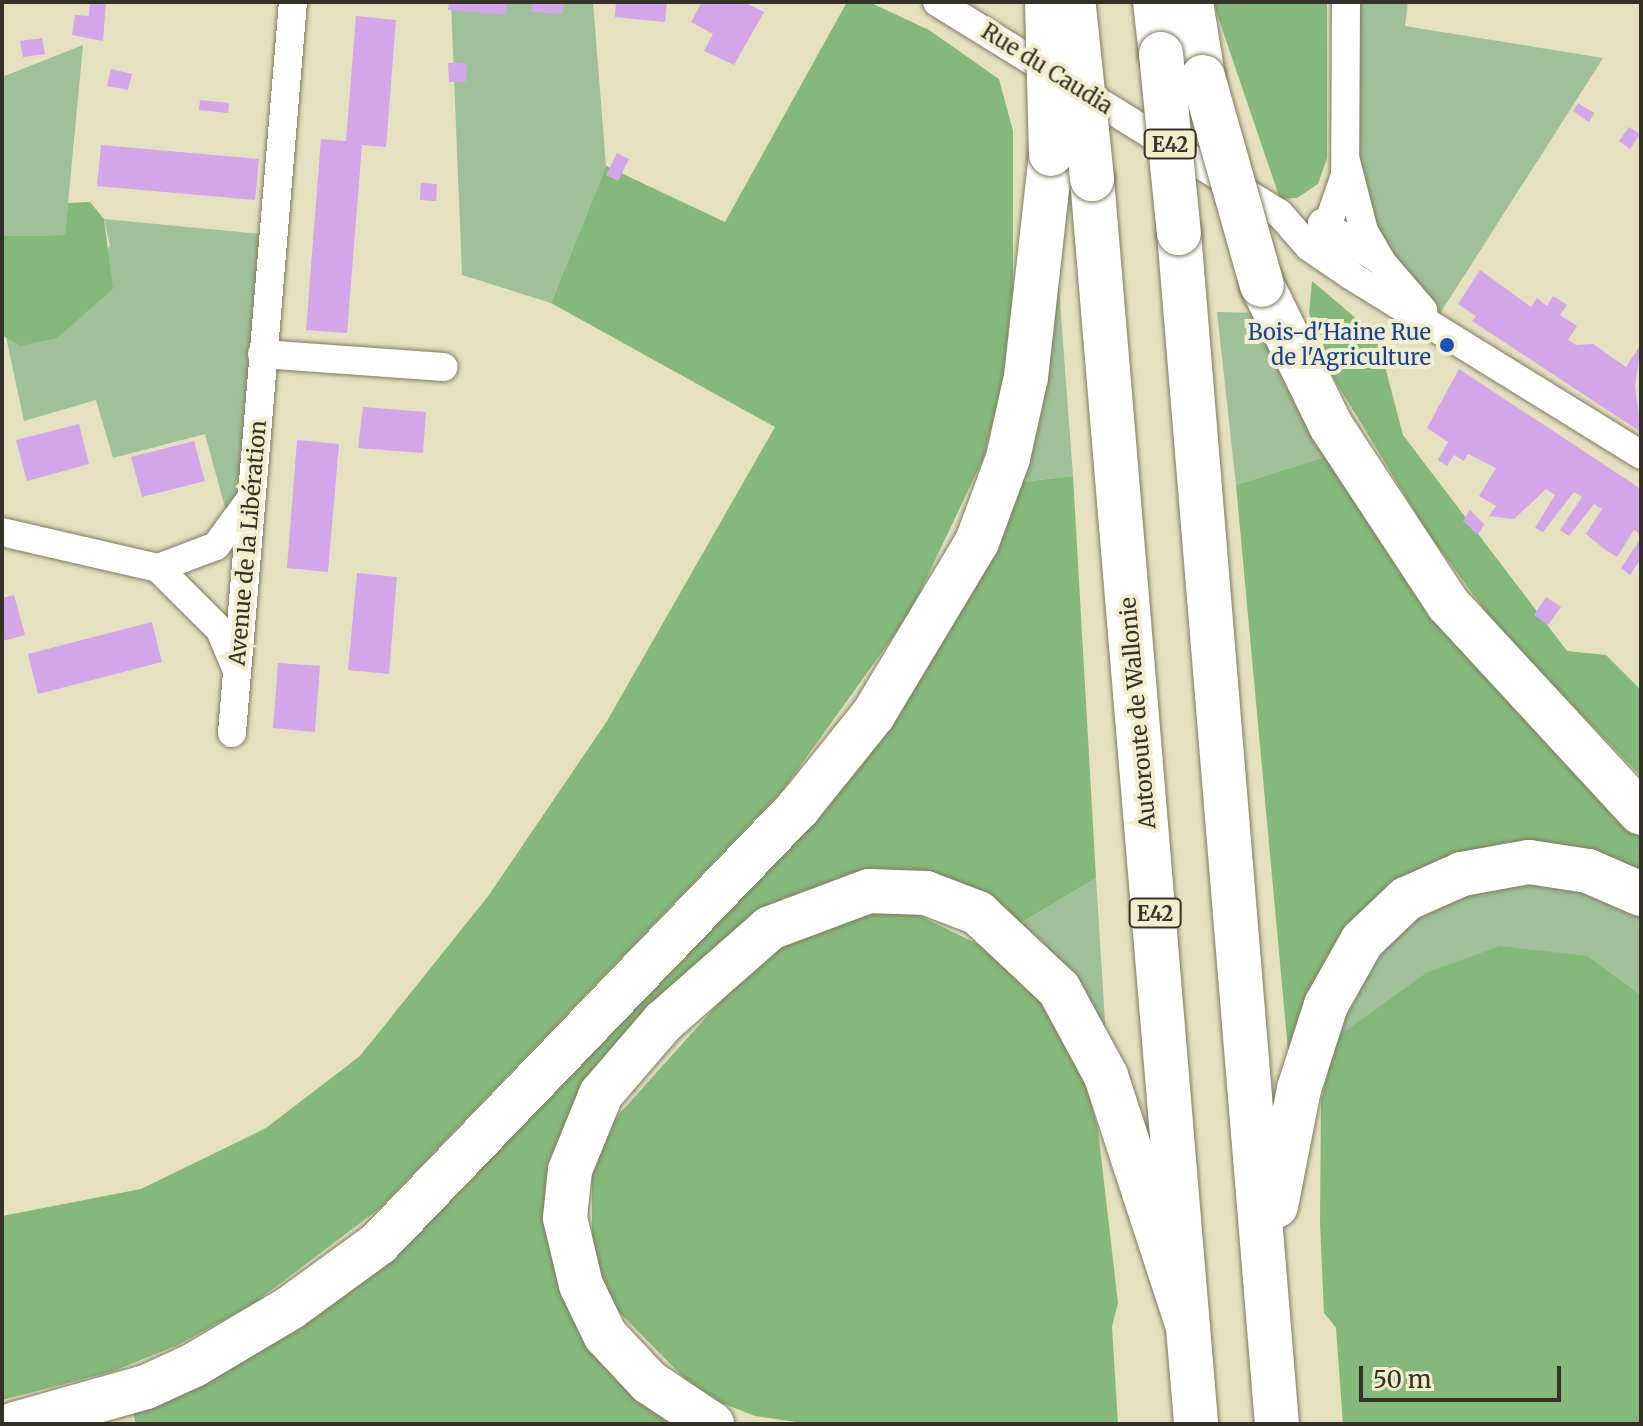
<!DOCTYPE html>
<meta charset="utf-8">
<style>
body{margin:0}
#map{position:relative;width:1643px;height:1426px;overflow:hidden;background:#e5e0c0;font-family:Merriweather,serif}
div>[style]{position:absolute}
.green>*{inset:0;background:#a0c09a}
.forest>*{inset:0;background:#85b97b}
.building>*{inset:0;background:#d2a6e8}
.roads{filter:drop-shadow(0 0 2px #7f7a5d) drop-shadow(0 0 2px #7f7a5d)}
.street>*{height:28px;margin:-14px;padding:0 14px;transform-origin:14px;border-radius:14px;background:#fff}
.highway>*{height:44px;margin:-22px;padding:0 22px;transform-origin:22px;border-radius:22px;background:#fff}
.bridges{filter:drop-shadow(0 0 2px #7f7a5d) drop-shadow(0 0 2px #7f7a5d)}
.highway-bridge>*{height:44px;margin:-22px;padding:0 22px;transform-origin:22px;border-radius:22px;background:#fff}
.dots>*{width:22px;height:22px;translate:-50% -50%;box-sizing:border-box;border:4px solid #f2edcd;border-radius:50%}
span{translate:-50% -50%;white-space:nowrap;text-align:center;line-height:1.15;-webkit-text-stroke:8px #f2edcd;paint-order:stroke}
.shield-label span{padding:2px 6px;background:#f2edcd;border:2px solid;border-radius:6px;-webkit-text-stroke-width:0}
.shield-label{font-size:20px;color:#343226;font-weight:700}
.street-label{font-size:22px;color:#343226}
.transit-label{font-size:22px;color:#164399}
.right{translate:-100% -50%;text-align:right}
.frame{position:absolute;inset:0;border:4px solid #343226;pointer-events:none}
.scale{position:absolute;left:1359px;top:1366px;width:202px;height:36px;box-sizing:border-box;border:4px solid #343226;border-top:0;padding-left:10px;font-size:24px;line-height:28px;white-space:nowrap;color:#343226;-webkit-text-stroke:6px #f2edcd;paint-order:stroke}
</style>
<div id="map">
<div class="green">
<i style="clip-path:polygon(451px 2px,593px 2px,606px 166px,551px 303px,462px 275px)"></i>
<i style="clip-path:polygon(1346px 2px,1408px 2px,1405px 26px,1603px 58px,1434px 323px,1364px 231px)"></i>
<i style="clip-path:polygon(83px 45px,65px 235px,2px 236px,2px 77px)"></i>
<i style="clip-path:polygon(104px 219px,272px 235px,258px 419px,231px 530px,205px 434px,113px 458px,96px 400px,24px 421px,6px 337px,20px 346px,110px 246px)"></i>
<i style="clip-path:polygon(1056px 249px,1073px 476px,1022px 482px)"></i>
<i style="clip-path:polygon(1217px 312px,1260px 313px,1331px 455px,1236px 485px)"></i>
<i style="clip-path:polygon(1096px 878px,1106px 1038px,1019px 924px)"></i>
<i style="clip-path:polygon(1563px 881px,1641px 912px,1641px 995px,1588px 956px,1337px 1037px,1347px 1003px,1376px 955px,1422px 911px,1466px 889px)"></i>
</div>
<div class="forest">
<i style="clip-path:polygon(847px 2px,869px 2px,929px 30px,999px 79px,1013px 131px,1013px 290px,1003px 381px,984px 457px,910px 613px,783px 790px,380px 1208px,253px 1304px,178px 1345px,111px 1372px,2px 1400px,2px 1216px,141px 1189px,266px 1128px,360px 1056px,489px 895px,607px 721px,775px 427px,551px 303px,606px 166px,725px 222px)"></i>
<i style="clip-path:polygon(1213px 2px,1327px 2px,1327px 158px,1318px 184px,1297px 198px,1280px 199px)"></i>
<i style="clip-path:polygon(90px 202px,104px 219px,113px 289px,57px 338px,20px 346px,2px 335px,2px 236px,65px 235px,68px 203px)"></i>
<i style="clip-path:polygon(1312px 281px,1377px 336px,1403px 435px,1567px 651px,1606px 655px,1641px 690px,1641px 776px,1498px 628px,1428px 533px,1331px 374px,1309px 313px)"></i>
<i style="clip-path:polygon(1331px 455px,1641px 828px,1641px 874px,1563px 847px,1508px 842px,1454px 856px,1316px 990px,1288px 1050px,1236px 485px)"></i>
<i style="clip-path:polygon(1073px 476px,1096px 878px,1019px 924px,845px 879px,784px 898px,722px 942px,547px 1218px,559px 1289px,583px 1338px,622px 1386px,673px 1424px,136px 1424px,131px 1405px,443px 1205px,555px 1093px,805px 827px,1022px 482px)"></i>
<i style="clip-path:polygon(870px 914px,916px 914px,1002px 956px,1046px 1003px,1082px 1069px,1098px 1130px,1118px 1303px,1112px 1327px,1118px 1424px,810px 1424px,755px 1416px,701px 1395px,612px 1305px,592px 1254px,592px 1173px,612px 1122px,763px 954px,809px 928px)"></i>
<i style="clip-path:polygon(1500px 946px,1588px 956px,1641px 995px,1641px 1424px,1343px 1424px,1336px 1328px,1324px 1313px,1320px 1224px,1321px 1100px,1337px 1037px,1426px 973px)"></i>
</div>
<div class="building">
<i style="clip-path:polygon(90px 2px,106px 2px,103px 41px,72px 35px,75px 15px,89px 16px)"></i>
<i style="clip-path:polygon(449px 2px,507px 2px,506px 15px,448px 10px)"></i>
<i style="clip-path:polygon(532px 2px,564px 2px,563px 14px,531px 12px)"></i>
<i style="clip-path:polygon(616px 2px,667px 2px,665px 22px,615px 17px)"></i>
<i style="clip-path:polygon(702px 2px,744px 2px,764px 12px,734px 65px,704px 51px,713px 34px,691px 22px)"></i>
<i style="clip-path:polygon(356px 16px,396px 20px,386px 147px,362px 145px,347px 333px,306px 330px,321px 139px,346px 141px)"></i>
<i style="clip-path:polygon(42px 38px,45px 54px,23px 57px,20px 41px)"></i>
<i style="clip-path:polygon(448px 63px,467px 63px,466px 82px,449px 82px)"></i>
<i style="clip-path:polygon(111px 69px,132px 74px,128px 90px,107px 86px)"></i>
<i style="clip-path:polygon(200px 100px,229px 103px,228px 113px,199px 110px)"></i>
<i style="clip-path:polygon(1578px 103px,1594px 113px,1589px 122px,1573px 111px)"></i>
<i style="clip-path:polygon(1629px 127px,1640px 134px,1630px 149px,1619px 141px)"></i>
<i style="clip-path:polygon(101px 145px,259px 159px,255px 200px,97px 186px)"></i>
<i style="clip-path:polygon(617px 153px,629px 159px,618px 181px,606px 175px)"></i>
<i style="clip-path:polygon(421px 183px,437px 184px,436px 201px,420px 200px)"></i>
<i style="clip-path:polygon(1480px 270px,1531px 307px,1537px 298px,1547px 306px,1553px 296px,1567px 305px,1560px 315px,1577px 326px,1568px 340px,1576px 345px,1593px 344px,1626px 367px,1641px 344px,1635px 386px,1641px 432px,1472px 321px,1476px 316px,1458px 304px)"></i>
<i style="clip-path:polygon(1459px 369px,1641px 489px,1641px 535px,1634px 530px,1617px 557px,1607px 551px,1586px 534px,1602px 509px,1594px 504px,1569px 536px,1560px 530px,1582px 497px,1574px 492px,1543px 532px,1535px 528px,1555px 495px,1546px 489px,1514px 519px,1489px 516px,1496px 506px,1479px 496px,1496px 468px,1468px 454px,1464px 461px,1454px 455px,1447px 466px,1438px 460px,1448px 442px,1427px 428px)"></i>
<i style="clip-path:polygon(363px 407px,426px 412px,423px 453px,358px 448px)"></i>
<i style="clip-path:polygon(79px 424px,89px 464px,27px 481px,16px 440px)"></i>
<i style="clip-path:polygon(297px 440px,339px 444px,328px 572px,287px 568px)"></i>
<i style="clip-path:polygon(194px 441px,205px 481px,142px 497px,131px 457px)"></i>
<i style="clip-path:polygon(1470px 510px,1484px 524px,1478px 535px,1463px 521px)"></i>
<i style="clip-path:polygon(1641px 538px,1641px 559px,1630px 575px,1621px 568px)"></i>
<i style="clip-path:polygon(357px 573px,397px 577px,389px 674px,348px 670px)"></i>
<i style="clip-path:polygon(14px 595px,25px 635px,2px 641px,2px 598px)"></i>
<i style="clip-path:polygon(1546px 597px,1561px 607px,1548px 625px,1534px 615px)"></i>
<i style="clip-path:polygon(152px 622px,162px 662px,38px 694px,28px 654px)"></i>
<i style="clip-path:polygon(278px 663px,320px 666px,315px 732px,273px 728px)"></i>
</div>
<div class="roads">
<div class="street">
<i style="left:937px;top:2px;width:403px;rotate:31.7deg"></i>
<i style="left:1280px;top:214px;width:44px;rotate:48.7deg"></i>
<i style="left:1309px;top:247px;width:50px;rotate:34.3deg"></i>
<i style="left:1350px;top:275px;width:342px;rotate:31.7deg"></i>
<i style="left:1346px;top:2px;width:173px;rotate:90.3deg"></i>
<i style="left:1345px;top:175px;width:55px;rotate:109.1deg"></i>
<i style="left:1327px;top:227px;width:48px;rotate:65.6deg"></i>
<i style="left:1346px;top:161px;width:72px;rotate:75.6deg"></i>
<i style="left:1364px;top:231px;width:34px;rotate:60deg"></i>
<i style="left:1322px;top:223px;width:70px;rotate:32.8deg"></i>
<i style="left:1381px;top:261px;width:65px;rotate:49.4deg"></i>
<i style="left:262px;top:354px;width:182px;rotate:4.1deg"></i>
<i style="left:2px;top:532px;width:160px;rotate:13deg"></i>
<i style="left:158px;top:568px;width:88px;rotate:45deg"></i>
<i style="left:220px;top:630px;width:41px;rotate:67.2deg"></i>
<i style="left:158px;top:568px;width:62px;rotate:-20.8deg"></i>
<i style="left:216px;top:546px;width:56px;rotate:-53.7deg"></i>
<i style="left:232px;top:733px;width:734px;rotate:-85.23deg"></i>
</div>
<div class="highway">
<i style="left:1155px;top:2px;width:52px;rotate:83.4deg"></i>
<i style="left:1191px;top:2px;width:76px;rotate:80.9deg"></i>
<i style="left:1092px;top:179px;width:1249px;rotate:85.22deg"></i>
<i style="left:1179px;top:233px;width:1195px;rotate:85.3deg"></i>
<i style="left:1262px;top:285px;width:157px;rotate:63.9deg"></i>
<i style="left:1331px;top:426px;width:213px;rotate:56.7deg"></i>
<i style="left:1448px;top:604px;width:284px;rotate:47.3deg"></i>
<i style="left:1276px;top:1206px;width:119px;rotate:-78.9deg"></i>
<i style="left:1299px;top:1089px;width:88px;rotate:-72.2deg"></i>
<i style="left:1326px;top:1005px;width:73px;rotate:-60.6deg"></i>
<i style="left:1362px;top:941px;width:61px;rotate:-43.7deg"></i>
<i style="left:1406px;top:899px;width:61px;rotate:-24.1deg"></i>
<i style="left:1462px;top:874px;width:68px;rotate:-10.2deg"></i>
<i style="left:1529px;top:862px;width:60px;rotate:8.7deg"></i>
<i style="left:1588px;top:871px;width:58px;rotate:23.5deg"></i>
<i style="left:15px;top:1424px;width:136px;rotate:-15.8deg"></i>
<i style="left:146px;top:1387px;width:53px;rotate:-24.6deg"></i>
<i style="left:194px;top:1365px;width:112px;rotate:-30.7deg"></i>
<i style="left:290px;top:1308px;width:110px;rotate:-36.1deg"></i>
<i style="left:379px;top:1243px;width:605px;rotate:-46.07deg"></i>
<i style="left:799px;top:807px;width:118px;rotate:-51.2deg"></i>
<i style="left:873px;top:715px;width:202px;rotate:-59deg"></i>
<i style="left:977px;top:542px;width:90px;rotate:-69.7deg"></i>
<i style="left:1008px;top:458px;width:83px;rotate:-77.5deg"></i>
<i style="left:1026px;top:377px;width:224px;rotate:-83.6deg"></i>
<i style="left:712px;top:1424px;width:76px;rotate:-146.3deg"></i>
<i style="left:649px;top:1382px;width:64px;rotate:-133.1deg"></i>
<i style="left:605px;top:1335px;width:55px;rotate:-115.6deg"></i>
<i style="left:581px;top:1285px;width:69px;rotate:-103.4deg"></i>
<i style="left:565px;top:1218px;width:48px;rotate:-84.1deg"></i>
<i style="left:570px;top:1170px;width:82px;rotate:-67.8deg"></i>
<i style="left:601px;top:1094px;width:95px;rotate:-49.3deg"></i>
<i style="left:663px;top:1022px;width:142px;rotate:-41.3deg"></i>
<i style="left:770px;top:928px;width:106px;rotate:-20.5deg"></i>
<i style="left:869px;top:891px;width:57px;rotate:2deg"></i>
<i style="left:926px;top:893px;width:56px;rotate:21deg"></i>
<i style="left:978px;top:913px;width:111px;rotate:43.2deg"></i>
<i style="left:1059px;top:989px;width:99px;rotate:61.6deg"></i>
<i style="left:1106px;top:1076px;width:264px;rotate:71.9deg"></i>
</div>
</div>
<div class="bridges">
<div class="highway-bridge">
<i style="left:1047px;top:2px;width:152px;rotate:88.5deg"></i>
<i style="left:1074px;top:7px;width:173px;rotate:84deg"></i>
<i style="left:1161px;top:54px;width:180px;rotate:84.3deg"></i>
<i style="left:1203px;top:77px;width:216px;rotate:74.2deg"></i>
</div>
</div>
<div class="dots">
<i style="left:1447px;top:345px;background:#1a4fb4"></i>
</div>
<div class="shield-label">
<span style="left:1170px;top:144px">E42</span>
<span style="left:1155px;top:913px">E42</span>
</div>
<div class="street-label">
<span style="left:1047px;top:69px;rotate:32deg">Rue du Caudia</span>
<span style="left:248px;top:543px;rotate:-85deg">Avenue de la Libération</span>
<span style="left:1138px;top:713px;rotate:-95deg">Autoroute de Wallonie</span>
</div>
<div class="transit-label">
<span class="right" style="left:1431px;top:345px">Bois-d'Haine Rue<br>de l'Agriculture</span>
</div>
<div class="frame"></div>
<div class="scale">50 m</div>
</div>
